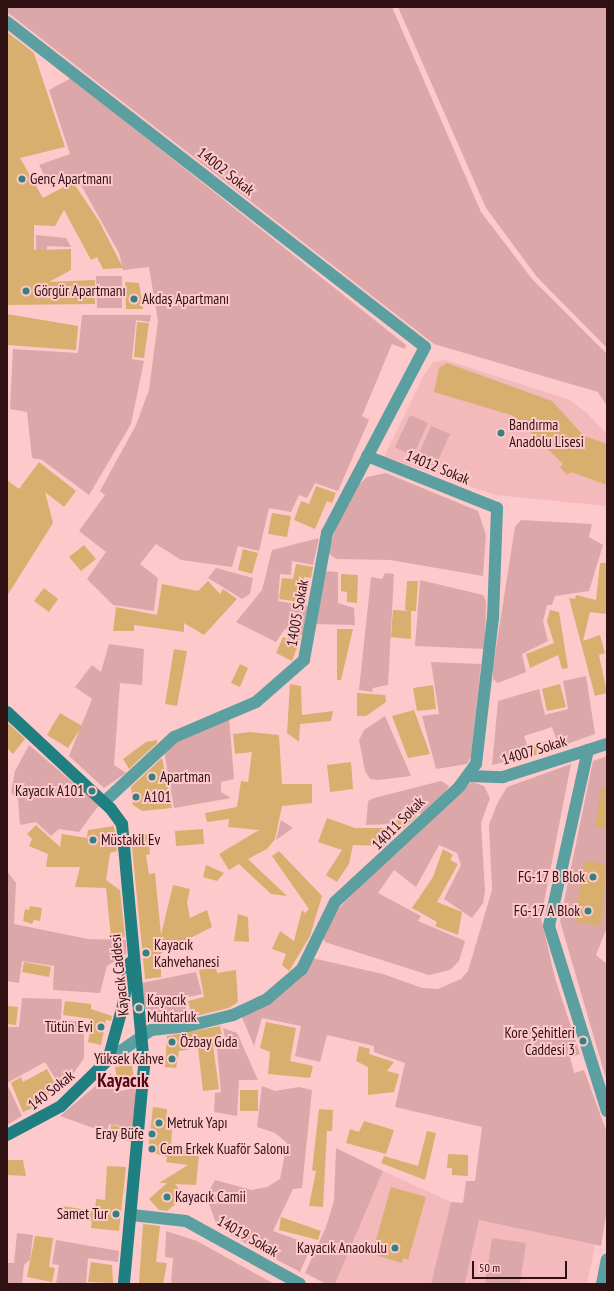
<!DOCTYPE html>
<meta charset="utf-8">
<style>
body{margin:0}
#map{position:relative;width:614px;height:1291px;overflow:hidden;background:#fec9ca;font-family:"PT Sans Narrow",sans-serif}
div>[style]{position:absolute}
.built>*{inset:0;background:#f3b9bb}
.green>*{inset:0;background:#dba7a8}
.building>*{inset:0;background:#d9af70}
.street>*{height:12px;margin:-6px;padding:0 6px;transform-origin:6px;border-radius:6px;background:#5b9fa0}
.secondary>*{height:12px;margin:-6px;padding:0 6px;transform-origin:6px;border-radius:6px;background:#207f80}
.dots>*{width:11px;height:11px;translate:-50% -50%;box-sizing:border-box;border:2px solid #fec9ca;border-radius:50%}
span{translate:-50% -50%;white-space:nowrap;text-align:center;line-height:1.15;-webkit-text-stroke:4px #fec9ca;paint-order:stroke}
.street-label{font-size:15px;color:#2f1013}
.poi-label{font-size:15px;color:#2f1013}
.left{translate:0 -50%;text-align:left}
.right{translate:-100% -50%;text-align:right}
.district-label{font-size:19px;color:#500716;font-weight:700}
.frame{position:absolute;inset:0;border:8px solid #2f1013;pointer-events:none}
.scale{position:absolute;left:472px;top:1261px;width:95px;height:18px;box-sizing:border-box;border:2px solid #2f1013;border-top:0;padding-left:5px;font-size:12px;line-height:14px;white-space:nowrap;color:#2f1013;-webkit-text-stroke:3px #fec9ca;paint-order:stroke}
</style>
<div id="map">
<div class="built">
<i style="clip-path:polygon(446px 360px,570px 400px,587px 413px,607px 434px,607px 506px,496px 495px,384px 457px,423px 377px,433px 362px)"></i>
<i style="clip-path:polygon(383px 1171px,451px 1202px,431px 1284px,335px 1284px)"></i>
<i style="clip-path:polygon(479px 1220px,595px 1245px,587px 1284px,465px 1284px)"></i>
</div>
<div class="green">
<i style="clip-path:polygon(7px 7px,392px 7px,481px 212px,532px 279px,607px 354px,607px 406px,598px 392px,434px 344px,7px 12px)"></i>
<i style="clip-path:polygon(398px 7px,607px 7px,607px 348px,537px 277px,486px 208px)"></i>
<i style="clip-path:polygon(71px 78px,406px 345px,405px 349px,392px 344px,362px 416px,369px 420px,338px 491px,315px 483px,307px 498px,299px 495px,291px 512px,269px 508px,259px 551px,238px 546px,232px 567px,181px 560px,156px 544px,140px 564px,158px 578px,154px 611px,113px 605px,87px 579px,106px 552px,79px 531px,105px 495px,100px 491px,136px 425px,149px 390px,158px 321px,149px 267px,123px 270px,119px 253px,76px 176px,52px 189px,39px 165px,70px 154px,49px 90px)"></i>
<i style="clip-path:polygon(36px 235px,66px 238px,71px 247px,47px 246px,46px 265px,36px 265px)"></i>
<i style="clip-path:polygon(96px 276px,122px 276px,122px 308px,97px 308px)"></i>
<i style="clip-path:polygon(82px 315px,151px 315px,150px 322px,136px 320px,132px 359px,144px 361px,131px 424px,89px 495px,42px 460px,32px 458px,27px 412px,10px 409px,13px 349px,78px 353px)"></i>
<i style="clip-path:polygon(410px 415px,428px 423px,413px 456px,395px 447px)"></i>
<i style="clip-path:polygon(431px 426px,450px 434px,435px 467px,417px 458px)"></i>
<i style="clip-path:polygon(386px 473px,478px 511px,486px 535px,483px 576px,390px 560px,336px 559px,328px 553px,339px 517px,355px 488px,367px 477px)"></i>
<i style="clip-path:polygon(521px 520px,592px 524px,589px 537px,603px 545px,589px 591px,555px 596px,552px 605px,547px 605px,543px 621px,548px 641px,522px 654px,526px 672px,498px 683px,493px 679px,493px 667px,515px 527px)"></i>
<i style="clip-path:polygon(319px 538px,313px 565px,292px 561px,291px 575px,280px 574px,278px 601px,308px 606px,303px 636px,285px 629px,276px 642px,236px 622px,262px 590px,272px 550px)"></i>
<i style="clip-path:polygon(216px 568px,253px 578px,250px 594px,242px 599px,208px 578px)"></i>
<i style="clip-path:polygon(324px 571px,338px 572px,338px 603px,354px 608px,355px 625px,314px 624px)"></i>
<i style="clip-path:polygon(385px 573px,394px 574px,388px 685px,373px 688px,372px 692px,359px 690px,371px 577px,382px 579px)"></i>
<i style="clip-path:polygon(420px 580px,483px 595px,486px 601px,485px 649px,415px 646px)"></i>
<i style="clip-path:polygon(109px 644px,144px 649px,142px 685px,120px 683px,114px 765px,126px 773px,104px 788px,69px 756px,92px 699px,75px 687px,92px 665px,101px 672px)"></i>
<i style="clip-path:polygon(431px 662px,481px 664px,471px 756px,467px 764px,436px 769px,422px 716px,439px 714px)"></i>
<i style="clip-path:polygon(586px 676px,595px 734px,559px 747px,552px 727px,524px 736px,531px 756px,492px 765px,498px 701px,539px 689px,545px 715px,568px 709px,563px 681px)"></i>
<i style="clip-path:polygon(229px 716px,234px 779px,221px 782px,221px 792px,231px 798px,174px 808px,164px 751px,180px 738px)"></i>
<i style="clip-path:polygon(385px 716px,411px 776px,378px 780px,370px 779px,365px 771px,359px 740px,364px 730px)"></i>
<i style="clip-path:polygon(29px 745px,99px 805px,79px 832px,59px 829px,51px 836px,36px 822px,20px 825px,18px 799px,11px 793px,15px 771px)"></i>
<i style="clip-path:polygon(607px 756px,607px 927px,596px 955px,607px 964px,607px 1082px,560px 921px,593px 761px)"></i>
<i style="clip-path:polygon(571px 764px,541px 918px,555px 978px,580px 1054px,570px 1057px,574px 1073px,584px 1070px,607px 1133px,607px 1209px,601px 1246px,479px 1220px,465px 1284px,431px 1284px,451px 1202px,463px 1203px,466px 1181px,475px 1181px,482px 1127px,395px 1107px,405px 1063px,374px 1052px,374px 1046px,327px 1035px,320px 1062px,295px 1056px,301px 1026px,262px 1018px,254px 1046px,241px 1015px,312px 958px,383px 974px,422px 988px,438px 989px,461px 979px,468px 971px,492px 890px,489px 825px,497px 804px,507px 787px)"></i>
<i style="clip-path:polygon(441px 781px,449px 786px,445px 793px,421px 814px,407px 805px,389px 824px,366px 825px,368px 801px,374px 798px)"></i>
<i style="clip-path:polygon(472px 782px,484px 786px,490px 798px,481px 823px,485px 891px,483px 903px,472px 918px,444px 899px,461px 865px,457px 853px,439px 845px,416px 887px,394px 870px,378px 893px,421px 916px,418px 921px,465px 941px,459px 961px,450px 970px,429px 975px,325px 942px,323px 936px,337px 910px,434px 812px)"></i>
<i style="clip-path:polygon(281px 820px,293px 828px,276px 840px)"></i>
<i style="clip-path:polygon(7px 871px,16px 883px,14px 924px,88px 939px,126px 940px,126px 954px,107px 966px,100px 993px,53px 990px,54px 966px,22px 961px,19px 983px,7px 981px)"></i>
<i style="clip-path:polygon(196px 972px,202px 994px,184px 998px,188px 1020px,145px 1009px,142px 983px)"></i>
<i style="clip-path:polygon(22px 998px,62px 999px,61px 1020px,84px 1022px,84px 1058px,69px 1080px,60px 1086px,45px 1062px,7px 1083px,7px 1027px,19px 1027px)"></i>
<i style="clip-path:polygon(223px 1028px,237px 1033px,258px 1080px,239px 1080px,237px 1116px,214px 1112px,215px 1093px,221px 1092px,217px 1049px,227px 1047px)"></i>
<i style="clip-path:polygon(111px 1073px,115px 1092px,135px 1088px,137px 1112px,134px 1143px,125px 1140px,126px 1127px,109px 1124px,107px 1133px,60px 1116px)"></i>
<i style="clip-path:polygon(7px 1084px,22px 1116px,7px 1125px)"></i>
<i style="clip-path:polygon(262px 1086px,275px 1091px,299px 1087px,312px 1090px,302px 1188px,293px 1189px,273px 1231px,312px 1245px,300px 1272px,232px 1236px,216px 1223px,209px 1204px,209px 1191px,215px 1180px,252px 1190px,267px 1187px,280px 1179px,287px 1143px,275px 1133px,257px 1127px)"></i>
<i style="clip-path:polygon(336px 1148px,383px 1171px,335px 1284px,326px 1284px,305px 1273px,326px 1227px,334px 1201px)"></i>
<i style="clip-path:polygon(166px 1231px,197px 1241px,274px 1284px,171px 1284px,173px 1258px,165px 1257px)"></i>
<i style="clip-path:polygon(17px 1233px,33px 1235px,30px 1260px,24px 1265px,22px 1284px,7px 1284px,7px 1263px,14px 1263px)"></i>
<i style="clip-path:polygon(492px 1238px,526px 1243px,520px 1284px,485px 1284px)"></i>
<i style="clip-path:polygon(56px 1240px,119px 1251px,118px 1262px,88px 1258px,86px 1284px,56px 1284px,59px 1265px,52px 1264px)"></i>
</div>
<div class="building">
<i style="clip-path:polygon(7px 32px,34px 53px,65px 147px,20px 158px,43px 198px,73px 182px,99px 221px,123px 268px,103px 269px,97px 257px,91px 260px,64px 210px,55px 226px,34px 225px,34px 250px,71px 249px,71px 270px,49px 282px,95px 280px,95px 304px,7px 305px)"></i>
<i style="clip-path:polygon(125px 282px,139px 283px,143px 309px,126px 309px)"></i>
<i style="clip-path:polygon(7px 314px,78px 326px,76px 350px,7px 345px)"></i>
<i style="clip-path:polygon(137px 322px,149px 323px,144px 358px,134px 357px)"></i>
<i style="clip-path:polygon(447px 363px,552px 401px,584px 436px,607px 444px,607px 485px,571px 472px,567px 475px,560px 467px,563px 464px,514px 416px,434px 392px,439px 368px)"></i>
<i style="clip-path:polygon(39px 462px,76px 491px,64px 507px,45px 492px,53px 523px,7px 596px,7px 480px,19px 489px)"></i>
<i style="clip-path:polygon(316px 486px,336px 493px,332px 503px,327px 501px,315px 529px,294px 520px,301px 501px,309px 504px)"></i>
<i style="clip-path:polygon(272px 513px,291px 516px,287px 537px,268px 534px)"></i>
<i style="clip-path:polygon(84px 545px,96px 559px,81px 571px,69px 557px)"></i>
<i style="clip-path:polygon(243px 549px,258px 553px,252px 574px,238px 570px)"></i>
<i style="clip-path:polygon(600px 563px,607px 563px,607px 614px,590px 612px,583px 641px,600px 635px,605px 653px,599px 655px,607px 693px,595px 696px,569px 598px,575px 599px,576px 595px,596px 600px)"></i>
<i style="clip-path:polygon(296px 564px,313px 567px,311px 578px,304px 577px,300px 602px,279px 599px,282px 578px,293px 579px)"></i>
<i style="clip-path:polygon(341px 574px,358px 575px,357px 603px,347px 602px,347px 592px,341px 591px)"></i>
<i style="clip-path:polygon(208px 581px,220px 594px,223px 589px,237px 599px,204px 635px,184px 623px,184px 632px,134px 625px,134px 631px,113px 631px,116px 607px,157px 615px,162px 584px,198px 591px)"></i>
<i style="clip-path:polygon(407px 581px,418px 581px,416px 611px,411px 611px,411px 639px,391px 637px,393px 610px,410px 611px,405px 610px)"></i>
<i style="clip-path:polygon(44px 588px,58px 599px,49px 612px,34px 601px)"></i>
<i style="clip-path:polygon(550px 610px,559px 612px,568px 668px,562px 669px,558px 655px,530px 668px,526px 654px,554px 643px,547px 621px)"></i>
<i style="clip-path:polygon(337px 629px,353px 629px,341px 680px,337px 680px)"></i>
<i style="clip-path:polygon(292px 632px,301px 637px,292px 661px,276px 653px,283px 637px,288px 639px)"></i>
<i style="clip-path:polygon(174px 649px,187px 651px,177px 706px,165px 704px)"></i>
<i style="clip-path:polygon(240px 664px,248px 668px,240px 687px,231px 683px)"></i>
<i style="clip-path:polygon(290px 684px,301px 686px,302px 715px,333px 711px,331px 721px,300px 724px,299px 742px,287px 733px)"></i>
<i style="clip-path:polygon(560px 684px,566px 707px,547px 711px,542px 689px)"></i>
<i style="clip-path:polygon(433px 685px,436px 709px,417px 711px,413px 688px)"></i>
<i style="clip-path:polygon(357px 693px,385px 695px,386px 702px,366px 716px,357px 716px)"></i>
<i style="clip-path:polygon(414px 710px,430px 754px,408px 758px,392px 716px)"></i>
<i style="clip-path:polygon(60px 713px,82px 726px,68px 748px,47px 735px)"></i>
<i style="clip-path:polygon(7px 722px,25px 739px,13px 754px,7px 748px)"></i>
<i style="clip-path:polygon(250px 732px,279px 735px,282px 784px,312px 784px,312px 803px,282px 806px,275px 839px,267px 849px,248px 859px,287px 896px,271px 894px,239px 864px,229px 870px,219px 854px,259px 830px,228px 827px,229px 819px,207px 822px,205px 813px,237px 807px,241px 781px,248px 782px,252px 752px,235px 754px,233px 734px)"></i>
<i style="clip-path:polygon(552px 739px,556px 748px,533px 756px,530px 747px)"></i>
<i style="clip-path:polygon(157px 740px,157px 743px,129px 769px,123px 759px,146px 742px)"></i>
<i style="clip-path:polygon(162px 758px,172px 808px,142px 811px,133px 805px,131px 787px)"></i>
<i style="clip-path:polygon(351px 762px,353px 789px,330px 792px,327px 765px)"></i>
<i style="clip-path:polygon(601px 788px,607px 788px,607px 829px,595px 827px)"></i>
<i style="clip-path:polygon(407px 808px,417px 816px,400px 831px,393px 825px)"></i>
<i style="clip-path:polygon(327px 818px,355px 828px,389px 828px,388px 842px,385px 846px,353px 845px,349px 864px,337px 882px,326px 875px,342px 850px,318px 842px)"></i>
<i style="clip-path:polygon(36px 825px,60px 847px,62px 834px,87px 838px,88px 830px,114px 826px,117px 851px,110px 853px,106px 880px,120px 890px,125px 937px,111px 937px,106px 888px,75px 887px,80px 867px,46px 867px,48px 854px,29px 846px,32px 839px,27px 834px)"></i>
<i style="clip-path:polygon(203px 829px,204px 844px,176px 846px,175px 831px)"></i>
<i style="clip-path:polygon(148px 834px,150px 854px,146px 855px,149px 874px,155px 873px,161px 935px,173px 885px,190px 889px,187px 902px,190px 918px,207px 910px,212px 927px,161px 953px,161px 977px,145px 979px,131px 837px)"></i>
<i style="clip-path:polygon(443px 849px,453px 855px,450px 860px,458px 864px,437px 902px,462px 912px,458px 935px,435px 926px,437px 922px,412px 908px,433px 877px)"></i>
<i style="clip-path:polygon(279px 851px,322px 896px,310px 936px,289px 971px,282px 965px,286px 954px,272px 949px,280px 931px,294px 941px,302px 910px,305px 913px,309px 909px,272px 856px)"></i>
<i style="clip-path:polygon(584px 861px,607px 864px,601px 926px,574px 922px)"></i>
<i style="clip-path:polygon(206px 865px,224px 873px,217px 881px,203px 877px)"></i>
<i style="clip-path:polygon(30px 906px,42px 908px,40px 921px,34px 920px,32px 924px,23px 921px,25px 909px,29px 910px)"></i>
<i style="clip-path:polygon(238px 914px,248px 917px,249px 942px,234px 941px)"></i>
<i style="clip-path:polygon(24px 962px,51px 967px,49px 977px,22px 972px)"></i>
<i style="clip-path:polygon(216px 967px,217px 973px,236px 970px,238px 1002px,229px 1008px,192px 1017px,188px 1001px,204px 997px,199px 970px)"></i>
<i style="clip-path:polygon(65px 1001px,91px 1004px,91px 1009px,112px 1016px,111px 1021px,106px 1020px,101px 1045px,88px 1042px,92px 1019px,63px 1015px)"></i>
<i style="clip-path:polygon(7px 1006px,18px 1007px,16px 1025px,7px 1024px)"></i>
<i style="clip-path:polygon(266px 1022px,296px 1028px,290px 1061px,313px 1066px,310px 1078px,268px 1074px,270px 1052px,260px 1048px)"></i>
<i style="clip-path:polygon(220px 1026px,224px 1044px,213px 1046px,219px 1089px,203px 1091px,198px 1048px,179px 1051px,176px 1068px,165px 1067px,167px 1036px)"></i>
<i style="clip-path:polygon(359px 1046px,370px 1049px,369px 1054px,394px 1062px,387px 1071px,399px 1074px,394px 1092px,368px 1095px,368px 1067px,356px 1061px)"></i>
<i style="clip-path:polygon(132px 1065px,135px 1088px,119px 1088px,115px 1067px)"></i>
<i style="clip-path:polygon(47px 1069px,58px 1089px,35px 1102px,38px 1106px,23px 1112px,11px 1083px,21px 1077px,23px 1082px)"></i>
<i style="clip-path:polygon(240px 1090px,258px 1090px,258px 1111px,240px 1111px)"></i>
<i style="clip-path:polygon(153px 1107px,167px 1109px,166px 1128px,172px 1129px,171px 1146px,199px 1154px,196px 1185px,175px 1184px,185px 1196px,167px 1211px,159px 1210px,149px 1199px,167px 1183px,159px 1183px,188px 1165px,166px 1162px,167px 1157px,148px 1151px)"></i>
<i style="clip-path:polygon(319px 1109px,333px 1110px,332px 1131px,327px 1131px,323px 1207px,309px 1206px,316px 1171px,312px 1170px)"></i>
<i style="clip-path:polygon(364px 1121px,394px 1130px,386px 1154px,346px 1143px,350px 1129px,359px 1132px)"></i>
<i style="clip-path:polygon(111px 1125px,126px 1128px,124px 1137px,110px 1135px)"></i>
<i style="clip-path:polygon(427px 1131px,436px 1133px,425px 1180px,381px 1163px,384px 1156px,418px 1166px)"></i>
<i style="clip-path:polygon(448px 1154px,468px 1155px,468px 1176px,452px 1175px,452px 1168px,447px 1168px)"></i>
<i style="clip-path:polygon(7px 1160px,23px 1160px,26px 1176px,7px 1175px)"></i>
<i style="clip-path:polygon(107px 1166px,126px 1167px,119px 1231px,91px 1228px,92px 1221px,60px 1216px,62px 1206px,95px 1211px,96px 1199px,105px 1200px)"></i>
<i style="clip-path:polygon(391px 1187px,426px 1197px,408px 1260px,403px 1258px,402px 1263px,372px 1254px)"></i>
<i style="clip-path:polygon(281px 1217px,321px 1231px,318px 1240px,279px 1230px)"></i>
<i style="clip-path:polygon(143px 1224px,160px 1226px,156px 1262px,167px 1263px,163px 1284px,139px 1284px)"></i>
<i style="clip-path:polygon(35px 1236px,53px 1238px,49px 1267px,55px 1268px,52px 1282px,27px 1277px)"></i>
<i style="clip-path:polygon(91px 1262px,112px 1265px,113px 1283px,88px 1282px)"></i>
</div>
<div class="street">
<i style="left:7px;top:22px;width:529px;rotate:37.87deg"></i>
<i style="left:425px;top:347px;width:210px;rotate:117.8deg"></i>
<i style="left:327px;top:533px;width:129px;rotate:100.3deg"></i>
<i style="left:304px;top:660px;width:64px;rotate:138.8deg"></i>
<i style="left:256px;top:702px;width:89px;rotate:156.9deg"></i>
<i style="left:174px;top:737px;width:96px;rotate:137.1deg"></i>
<i style="left:588px;top:750px;width:180px;rotate:102.5deg"></i>
<i style="left:549px;top:926px;width:194px;rotate:72.6deg"></i>
<i style="left:470px;top:776px;width:33px;rotate:2deg"></i>
<i style="left:503px;top:777px;width:109px;rotate:-17.6deg"></i>
<i style="left:108px;top:1060px;width:52px;rotate:-34.9deg"></i>
<i style="left:151px;top:1030px;width:37px;rotate:-6deg"></i>
<i style="left:188px;top:1026px;width:46px;rotate:-13.7deg"></i>
<i style="left:233px;top:1015px;width:38px;rotate:-25deg"></i>
<i style="left:267px;top:999px;width:46px;rotate:-40.6deg"></i>
<i style="left:302px;top:969px;width:75px;rotate:-63.8deg"></i>
<i style="left:335px;top:902px;width:169px;rotate:-42.8deg"></i>
<i style="left:459px;top:787px;width:29px;rotate:-54deg"></i>
<i style="left:476px;top:764px;width:147px;rotate:-83.4deg"></i>
<i style="left:493px;top:618px;width:110px;rotate:-87.9deg"></i>
<i style="left:497px;top:508px;width:140px;rotate:-158.2deg"></i>
<i style="left:132px;top:1215px;width:54px;rotate:6.3deg"></i>
<i style="left:186px;top:1221px;width:130px;rotate:28.9deg"></i>
<i style="left:602px;top:1284px;width:25px;rotate:-79deg"></i>
</div>
<div class="secondary">
<i style="left:7px;top:712px;width:142px;rotate:43deg"></i>
<i style="left:111px;top:809px;width:19px;rotate:54deg"></i>
<i style="left:122px;top:824px;width:244px;rotate:84.8deg"></i>
<i style="left:144px;top:1067px;width:218px;rotate:95.3deg"></i>
<i style="left:7px;top:1135px;width:61px;rotate:-28.2deg"></i>
<i style="left:61px;top:1106px;width:66px;rotate:-44.4deg"></i>
<i style="left:108px;top:1060px;width:57px;rotate:-74.7deg"></i>
<i style="left:123px;top:1005px;width:43px;rotate:-80.5deg"></i>
</div>
<div class="dots">
<i style="left:22px;top:179px;background:#378081"></i>
<i style="left:26px;top:291px;background:#378081"></i>
<i style="left:134px;top:299px;background:#378081"></i>
<i style="left:501px;top:433px;background:#378081"></i>
<i style="left:152px;top:777px;background:#378081"></i>
<i style="left:92px;top:791px;background:#378081"></i>
<i style="left:136px;top:797px;background:#378081"></i>
<i style="left:93px;top:840px;background:#378081"></i>
<i style="left:593px;top:877px;background:#378081"></i>
<i style="left:588px;top:911px;background:#378081"></i>
<i style="left:146px;top:953px;background:#378081"></i>
<i style="left:139px;top:1008px;background:#378081"></i>
<i style="left:101px;top:1027px;background:#378081"></i>
<i style="left:583px;top:1041px;background:#378081"></i>
<i style="left:172px;top:1042px;background:#378081"></i>
<i style="left:172px;top:1059px;background:#378081"></i>
<i style="left:159px;top:1123px;background:#378081"></i>
<i style="left:152px;top:1134px;background:#378081"></i>
<i style="left:152px;top:1149px;background:#378081"></i>
<i style="left:167px;top:1197px;background:#378081"></i>
<i style="left:116px;top:1214px;background:#378081"></i>
<i style="left:395px;top:1248px;background:#378081"></i>
</div>
<div class="street-label">
<span style="left:226px;top:171px;rotate:38deg">14002 Sokak</span>
<span style="left:438px;top:467px;rotate:22deg">14012 Sokak</span>
<span style="left:297px;top:613px;rotate:-80deg">14005 Sokak</span>
<span style="left:534px;top:750px;rotate:-17deg">14007 Sokak</span>
<span style="left:398px;top:823px;rotate:-45deg">14011 Sokak</span>
<span style="left:119px;top:975px;rotate:-96deg">Kayacık Caddesi</span>
<span style="left:51px;top:1090px;rotate:-38deg">140 Sokak</span>
<span style="left:248px;top:1236px;rotate:30deg">14019 Sokak</span>
</div>
<div class="poi-label">
<span class="left" style="left:30px;top:179px">Genç Apartmanı</span>
<span class="left" style="left:34px;top:291px">Görgür Apartmanı</span>
<span class="left" style="left:142px;top:299px">Akdaş Apartmanı</span>
<span class="left" style="left:509px;top:433px">Bandırma<br>Anadolu Lisesi</span>
<span class="left" style="left:160px;top:777px">Apartman</span>
<span class="right" style="left:84px;top:791px">Kayacık A101</span>
<span class="left" style="left:144px;top:797px">A101</span>
<span class="left" style="left:101px;top:840px">Müstakil Ev</span>
<span class="right" style="left:585px;top:877px">FG-17 B Blok</span>
<span class="right" style="left:580px;top:911px">FG-17 A Blok</span>
<span class="left" style="left:154px;top:953px">Kayacık<br>Kahvehanesi</span>
<span class="left" style="left:147px;top:1008px">Kayacık<br>Muhtarlık</span>
<span class="right" style="left:93px;top:1027px">Tütün Evi</span>
<span class="right" style="left:575px;top:1041px">Kore Şehitleri<br>Caddesi 3</span>
<span class="left" style="left:180px;top:1042px">Özbay Gıda</span>
<span class="right" style="left:164px;top:1059px">Yüksek Kahve</span>
<span class="left" style="left:167px;top:1123px">Metruk Yapı</span>
<span class="right" style="left:144px;top:1134px">Eray Büfe</span>
<span class="left" style="left:160px;top:1149px">Cem Erkek Kuaför Salonu</span>
<span class="left" style="left:175px;top:1197px">Kayacık Camii</span>
<span class="right" style="left:108px;top:1214px">Samet Tur</span>
<span class="right" style="left:387px;top:1248px">Kayacık Anaokulu</span>
</div>
<div class="district-label">
<span style="left:123px;top:1081px">Kayacık</span>
</div>
<div class="frame"></div>
<div class="scale">50 m</div>
</div>
